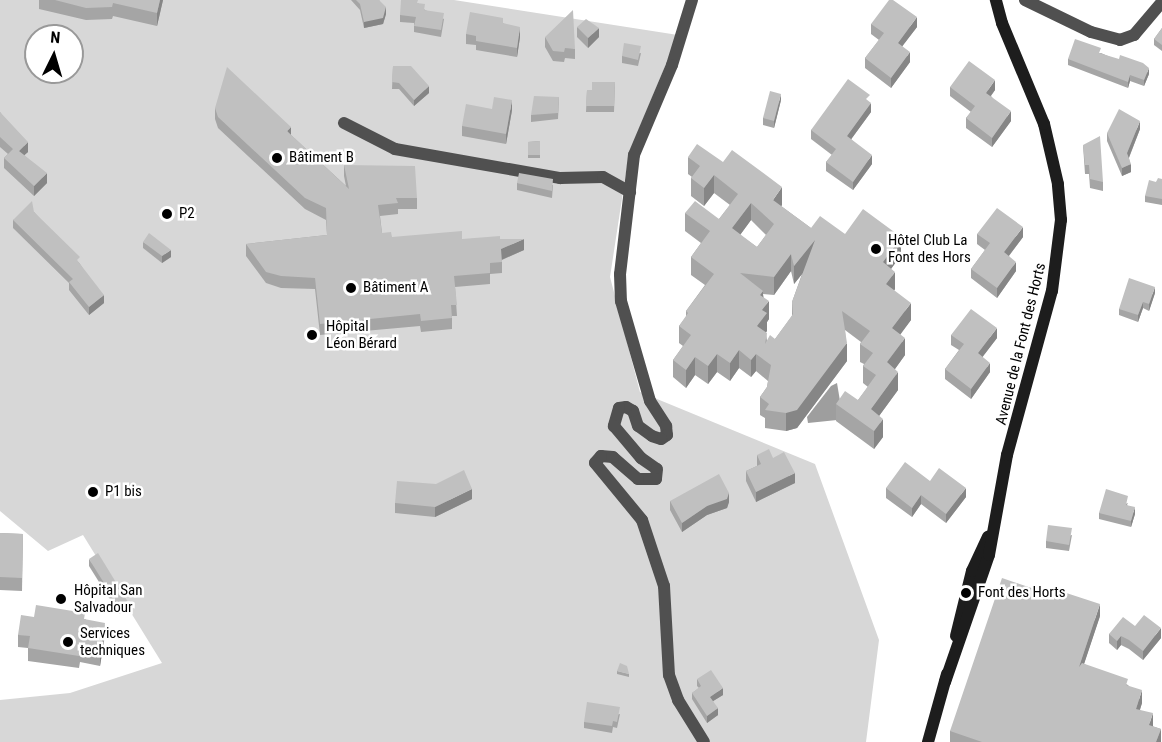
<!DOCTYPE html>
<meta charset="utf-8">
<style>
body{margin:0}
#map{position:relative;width:1162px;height:742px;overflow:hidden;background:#fff;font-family:"Roboto Condensed",sans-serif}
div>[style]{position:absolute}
.green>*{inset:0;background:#d7d7d7}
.water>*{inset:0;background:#9e9e9e}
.minor>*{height:12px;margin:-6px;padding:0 6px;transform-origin:6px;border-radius:6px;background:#505050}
.secondary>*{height:12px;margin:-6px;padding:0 6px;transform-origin:6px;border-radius:6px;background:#1d1d1d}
.wall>*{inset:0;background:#a5a5a5}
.shaded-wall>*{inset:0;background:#868686}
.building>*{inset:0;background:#c0c0c0}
.dots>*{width:16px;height:16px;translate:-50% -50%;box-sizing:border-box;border:3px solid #fff;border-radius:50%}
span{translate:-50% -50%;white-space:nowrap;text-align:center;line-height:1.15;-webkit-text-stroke:5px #fff;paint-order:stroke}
.poi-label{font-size:15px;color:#000}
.left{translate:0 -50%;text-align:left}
.street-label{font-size:15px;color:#000}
.north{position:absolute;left:24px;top:24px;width:60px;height:60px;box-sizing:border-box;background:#fff;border:2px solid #999;border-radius:50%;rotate:5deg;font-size:16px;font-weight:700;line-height:24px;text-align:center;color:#000}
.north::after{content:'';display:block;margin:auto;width:21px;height:27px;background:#000;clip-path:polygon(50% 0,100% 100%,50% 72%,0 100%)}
</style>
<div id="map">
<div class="green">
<i style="clip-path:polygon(evenodd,0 0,454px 0,678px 35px,629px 153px,610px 277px,640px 392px,815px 464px,879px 640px,866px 742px,0 742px,0 700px,70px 693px,162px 663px,83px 535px,48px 551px,0 511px,0 0,36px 36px,72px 36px,72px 72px,36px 72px,36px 36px)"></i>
</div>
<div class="water">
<i style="clip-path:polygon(837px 383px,842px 413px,837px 420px,808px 423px,807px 417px,831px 386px)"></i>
</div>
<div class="minor">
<i style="left:692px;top:0;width:68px;rotate:107.1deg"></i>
<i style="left:672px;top:65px;width:98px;rotate:112.9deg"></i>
<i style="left:634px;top:155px;width:120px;rotate:96.7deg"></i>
<i style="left:620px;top:274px;width:27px;rotate:88deg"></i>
<i style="left:621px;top:301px;width:104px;rotate:73.8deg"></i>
<i style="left:650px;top:401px;width:30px;rotate:57deg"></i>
<i style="left:666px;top:426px;width:9px;rotate:84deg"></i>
<i style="left:667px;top:435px;width:7px;rotate:146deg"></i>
<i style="left:661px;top:439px;width:9px;rotate:-162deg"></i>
<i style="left:652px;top:436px;width:17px;rotate:-144deg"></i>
<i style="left:638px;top:426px;width:16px;rotate:-108deg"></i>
<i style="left:633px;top:411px;width:8px;rotate:-150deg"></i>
<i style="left:626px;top:407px;width:7px;rotate:172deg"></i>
<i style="left:619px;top:408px;width:19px;rotate:106deg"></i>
<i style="left:614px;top:426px;width:42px;rotate:49.8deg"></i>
<i style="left:641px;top:458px;width:19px;rotate:35deg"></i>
<i style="left:657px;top:469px;width:10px;rotate:96deg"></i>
<i style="left:656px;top:479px;width:18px;rotate:180deg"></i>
<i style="left:638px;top:479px;width:33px;rotate:-139deg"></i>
<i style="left:613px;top:457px;width:12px;rotate:-175deg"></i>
<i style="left:601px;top:456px;width:9px;rotate:131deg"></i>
<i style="left:595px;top:463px;width:74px;rotate:50.5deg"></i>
<i style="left:642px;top:520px;width:70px;rotate:71.6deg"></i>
<i style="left:664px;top:586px;width:89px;rotate:86.8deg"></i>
<i style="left:669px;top:675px;width:27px;rotate:70deg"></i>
<i style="left:678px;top:700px;width:49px;rotate:58.2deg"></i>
<i style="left:1025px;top:0;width:73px;rotate:25.9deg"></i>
<i style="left:1091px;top:32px;width:30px;rotate:15deg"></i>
<i style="left:1120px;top:40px;width:15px;rotate:-20deg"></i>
<i style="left:1134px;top:35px;width:43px;rotate:-49.7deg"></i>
<i style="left:344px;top:123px;width:57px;rotate:27deg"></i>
<i style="left:395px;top:149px;width:168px;rotate:10deg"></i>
<i style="left:560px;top:178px;width:43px;rotate:-1.3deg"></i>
<i style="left:603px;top:177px;width:31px;rotate:29deg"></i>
</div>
<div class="secondary">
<i style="left:956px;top:636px;width:67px;rotate:-76.2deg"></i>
<i style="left:972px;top:571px;width:38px;rotate:-65deg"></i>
<i style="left:945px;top:682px;width:134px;rotate:-70.9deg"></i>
<i style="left:989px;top:555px;width:102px;rotate:-79.8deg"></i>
<i style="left:1007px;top:455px;width:170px;rotate:-74.7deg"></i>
<i style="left:1052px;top:291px;width:72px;rotate:-82.8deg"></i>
<i style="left:1061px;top:220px;width:36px;rotate:-95deg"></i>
<i style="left:1058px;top:184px;width:62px;rotate:-103.1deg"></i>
<i style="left:1044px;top:124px;width:109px;rotate:-112.6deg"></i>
<i style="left:1002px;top:23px;width:24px;rotate:-105deg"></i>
<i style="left:928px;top:742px;width:71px;rotate:-74.4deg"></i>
</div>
<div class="wall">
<i style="clip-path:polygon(39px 0,163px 0,157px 26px,113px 16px,112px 19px,86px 20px,39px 9px)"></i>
<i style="clip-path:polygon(351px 0,379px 0,386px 14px,383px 24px,364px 28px,360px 10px)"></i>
<i style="clip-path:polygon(418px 3px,425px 10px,444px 19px,441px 37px,414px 32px,414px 23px,400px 22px,400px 15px)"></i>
<i style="clip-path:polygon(503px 23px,520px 37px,517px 57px,476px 50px,476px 45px,466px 44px,466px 34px)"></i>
<i style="clip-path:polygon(871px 24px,917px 27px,902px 46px,910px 62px,891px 88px,865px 68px,865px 58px,879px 40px,871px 34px)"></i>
<i style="clip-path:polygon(577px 27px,599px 37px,588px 48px,577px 37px)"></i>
<i style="clip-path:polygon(1162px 28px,1162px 51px,1154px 45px,1154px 39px)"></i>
<i style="clip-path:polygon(545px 37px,575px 49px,575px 59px,565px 58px,564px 62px,553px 61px,545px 47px)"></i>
<i style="clip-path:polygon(641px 53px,638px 66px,622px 63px,622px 56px)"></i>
<i style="clip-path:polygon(1101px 53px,1149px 74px,1144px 86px,1130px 81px,1128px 88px,1068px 65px,1068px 59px)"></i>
<i style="clip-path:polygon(393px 66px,429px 93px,414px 106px,399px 89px,392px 89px)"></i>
<i style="clip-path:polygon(615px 82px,614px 112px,586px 112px,587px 90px,592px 90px)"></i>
<i style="clip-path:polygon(950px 87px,995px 90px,991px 96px,1011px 121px,992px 147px,966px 128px,966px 118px,971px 112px,950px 96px)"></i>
<i style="clip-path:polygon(559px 97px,558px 119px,531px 122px,531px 115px)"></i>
<i style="clip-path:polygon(781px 100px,774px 128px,763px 125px,763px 118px)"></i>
<i style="clip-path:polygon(870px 102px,871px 112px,851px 139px,872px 164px,853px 190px,826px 171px,826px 162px,832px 155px,811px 139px,811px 130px)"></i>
<i style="clip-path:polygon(215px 108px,291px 135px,346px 186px,344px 176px,344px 165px,417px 198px,417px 209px,398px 209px,398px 214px,380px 216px,382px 233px,392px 237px,462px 239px,500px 239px,524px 250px,502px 260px,502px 273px,490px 274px,490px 284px,455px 287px,457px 316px,452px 316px,452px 329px,421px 332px,420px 326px,320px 335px,315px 289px,281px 288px,266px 283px,246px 256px,246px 244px,327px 235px,326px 220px,305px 209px,218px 128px,215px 119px)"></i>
<i style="clip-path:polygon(492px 109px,512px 110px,506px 144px,462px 136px,462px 126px)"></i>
<i style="clip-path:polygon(0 112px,28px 152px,24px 155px,47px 183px,34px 196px,4px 168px,4px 158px,8px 154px,0 147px)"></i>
<i style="clip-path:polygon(1140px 129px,1129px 158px,1131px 172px,1122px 176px,1107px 141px,1107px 133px)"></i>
<i style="clip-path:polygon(540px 141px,540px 158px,528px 158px,528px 142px)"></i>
<i style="clip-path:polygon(1083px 145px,1103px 182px,1103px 191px,1090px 188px,1089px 174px,1085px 174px)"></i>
<i style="clip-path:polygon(evenodd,688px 157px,782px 205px,781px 206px,811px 228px,845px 234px,901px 255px,891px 269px,895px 289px,894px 291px,911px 320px,900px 334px,905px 355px,895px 369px,898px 390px,879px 416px,883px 437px,874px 449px,836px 421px,836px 404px,858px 400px,868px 387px,863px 383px,863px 366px,864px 364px,860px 362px,860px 344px,861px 342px,845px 330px,847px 361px,797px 428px,786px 431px,765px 428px,765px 418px,760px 415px,760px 397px,767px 387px,768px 381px,756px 371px,751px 377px,739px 368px,730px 381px,717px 372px,708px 384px,695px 375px,686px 388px,673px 377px,673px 360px,683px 346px,679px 343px,679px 326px,686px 317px,686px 311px,705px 285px,691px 275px,691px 257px,701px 243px,685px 231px,685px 213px,719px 219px,730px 205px,714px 193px,704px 206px,691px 196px,691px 178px,692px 177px,688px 174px,688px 157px,751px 220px,766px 235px,757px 247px,740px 235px,751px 220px,688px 157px,791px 271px,794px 284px,802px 274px,792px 302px,792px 316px,775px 339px,767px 341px,766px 332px,767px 331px,767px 322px,769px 319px,763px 294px,774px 295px,791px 271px)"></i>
<i style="clip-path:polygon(1162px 179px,1162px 205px,1145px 202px,1145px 196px,1156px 182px)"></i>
<i style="clip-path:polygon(517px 183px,553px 185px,552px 198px,517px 190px)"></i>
<i style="clip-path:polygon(34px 212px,80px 264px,104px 303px,89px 315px,69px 290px,69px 283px,13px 228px,13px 220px)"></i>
<i style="clip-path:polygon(977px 234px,1023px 237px,1009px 256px,1016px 271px,997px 298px,971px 278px,971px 269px,985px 250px,977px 244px)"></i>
<i style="clip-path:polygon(143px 242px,171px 257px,162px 263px,143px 248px)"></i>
<i style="clip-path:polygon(1155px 293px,1149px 311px,1143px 308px,1138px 322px,1119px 315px,1119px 309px)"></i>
<i style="clip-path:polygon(951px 335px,997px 338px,982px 357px,990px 372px,971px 399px,945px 379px,945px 369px,959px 350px,951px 345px)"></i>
<i style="clip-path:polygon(757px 455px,773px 458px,795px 483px,756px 502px,746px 481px,746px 471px,757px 466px)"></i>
<i style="clip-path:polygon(930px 481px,966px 497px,946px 523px,921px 504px,912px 517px,886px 498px,886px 488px)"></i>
<i style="clip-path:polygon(472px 499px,435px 517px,395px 513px,395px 503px)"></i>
<i style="clip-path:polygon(670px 501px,729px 502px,727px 508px,707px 515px,682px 532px,670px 510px)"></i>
<i style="clip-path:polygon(1128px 503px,1127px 505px,1135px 514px,1131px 527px,1099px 519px,1099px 513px)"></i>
<i style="clip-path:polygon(0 533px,23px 534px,22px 591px,0 590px)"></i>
<i style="clip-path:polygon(1072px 535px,1069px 551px,1046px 548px,1046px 541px)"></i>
<i style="clip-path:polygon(89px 559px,128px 608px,119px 614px,89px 566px)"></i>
<i style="clip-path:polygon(1100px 616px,1084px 664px,1128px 685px,1142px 703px,1140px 710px,1152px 726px,1161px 729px,1161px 742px,950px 742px,950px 731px)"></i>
<i style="clip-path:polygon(34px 617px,85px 619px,105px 635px,100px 666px,80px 662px,79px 668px,28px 661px,28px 648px,18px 647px,18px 635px)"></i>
<i style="clip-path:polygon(1135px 626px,1161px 638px,1143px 660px,1129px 649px,1121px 645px,1117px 650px,1109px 643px,1109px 634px)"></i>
<i style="clip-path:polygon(617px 671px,629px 674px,629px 677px,617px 674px)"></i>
<i style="clip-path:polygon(697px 679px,723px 695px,713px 701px,718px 715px,707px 723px,692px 699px,692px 693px,699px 688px,697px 686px)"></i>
<i style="clip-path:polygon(620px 714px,617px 728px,613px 727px,612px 733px,584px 728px,584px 722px)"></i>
</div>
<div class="shaded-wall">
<i style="clip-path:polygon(160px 0,163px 0,157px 26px,157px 13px)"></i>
<i style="clip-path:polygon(386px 7px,386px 14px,383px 24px,364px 28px,364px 22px)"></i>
<i style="clip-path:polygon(917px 17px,917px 27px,898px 52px,898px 43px)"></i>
<i style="clip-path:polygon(520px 27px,520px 37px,517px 57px,517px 48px)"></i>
<i style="clip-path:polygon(599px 28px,599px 37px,588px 48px,588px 38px)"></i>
<i style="clip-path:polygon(910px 52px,910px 62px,891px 88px,891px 78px)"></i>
<i style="clip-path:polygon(1149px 68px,1149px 74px,1144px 86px,1144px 80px)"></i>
<i style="clip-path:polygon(1130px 75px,1130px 81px,1128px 88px,1128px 82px)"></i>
<i style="clip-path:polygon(995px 80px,995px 90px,986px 102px,986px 93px)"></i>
<i style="clip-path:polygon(429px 86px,429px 93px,414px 106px,414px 100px)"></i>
<i style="clip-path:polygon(781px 94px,781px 100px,774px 128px,774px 121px)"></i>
<i style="clip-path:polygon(512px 100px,512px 110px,506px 144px,506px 134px)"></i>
<i style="clip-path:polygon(871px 103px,871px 112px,847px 145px,847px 136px)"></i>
<i style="clip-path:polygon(1011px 111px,1011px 121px,992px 147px,992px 138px)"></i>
<i style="clip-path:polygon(1140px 121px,1140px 129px,1127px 162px,1127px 153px)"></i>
<i style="clip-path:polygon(291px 127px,291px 138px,287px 131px)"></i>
<i style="clip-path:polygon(28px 142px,28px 152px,19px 160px,19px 151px)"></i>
<i style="clip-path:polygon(872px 155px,872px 164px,853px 190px,853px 182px)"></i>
<i style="clip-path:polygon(1131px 164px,1131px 172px,1122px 176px,1122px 168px)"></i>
<i style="clip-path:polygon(47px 173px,47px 183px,34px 196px,34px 186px)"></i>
<i style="clip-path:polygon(714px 175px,714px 193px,704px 206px,704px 188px)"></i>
<i style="clip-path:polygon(782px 187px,782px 205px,773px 217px,773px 200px)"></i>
<i style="clip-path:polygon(751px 203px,751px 220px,732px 246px,732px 228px)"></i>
<i style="clip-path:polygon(1023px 227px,1023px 237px,1004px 262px,1004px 252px)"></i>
<i style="clip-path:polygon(901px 237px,901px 255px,883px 280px,883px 262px)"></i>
<i style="clip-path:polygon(524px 239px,524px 250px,501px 260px,501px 249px)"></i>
<i style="clip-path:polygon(815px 240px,815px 258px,794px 284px,794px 266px)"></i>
<i style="clip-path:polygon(171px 250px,171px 257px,162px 263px,162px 256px)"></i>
<i style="clip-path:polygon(791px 254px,791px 271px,774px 295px,774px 277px)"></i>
<i style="clip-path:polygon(1016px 262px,1016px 271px,997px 298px,997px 288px)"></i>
<i style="clip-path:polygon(895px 272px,895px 289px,886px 302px,886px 284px)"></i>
<i style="clip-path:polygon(1155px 287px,1155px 293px,1149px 311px,1149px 304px)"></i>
<i style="clip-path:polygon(763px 291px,763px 308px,769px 301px,769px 319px,767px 322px,767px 331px,757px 343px,757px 326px,760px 295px)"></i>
<i style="clip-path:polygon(104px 295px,104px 303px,89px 315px,89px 307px)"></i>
<i style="clip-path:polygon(1143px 302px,1143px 308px,1138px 322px,1138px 315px)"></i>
<i style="clip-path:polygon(911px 303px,911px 320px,892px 346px,892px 328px)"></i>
<i style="clip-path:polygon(997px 328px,997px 338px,978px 363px,978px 353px)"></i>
<i style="clip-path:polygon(905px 338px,905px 355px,887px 380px,887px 362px)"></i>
<i style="clip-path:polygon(847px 343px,847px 361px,797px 428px,786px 431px,786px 413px)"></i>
<i style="clip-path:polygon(739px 350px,739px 368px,730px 381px,730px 363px)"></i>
<i style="clip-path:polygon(717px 354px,717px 372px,708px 384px,708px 366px)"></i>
<i style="clip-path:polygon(756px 354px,756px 371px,751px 377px,751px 360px)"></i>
<i style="clip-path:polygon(695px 357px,695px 375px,686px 388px,686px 370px)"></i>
<i style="clip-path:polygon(990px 363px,990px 372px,971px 399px,971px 389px)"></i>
<i style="clip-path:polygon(898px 372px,898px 390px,871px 427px,871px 409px)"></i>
<i style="clip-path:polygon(883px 419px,883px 437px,874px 449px,874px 431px)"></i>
<i style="clip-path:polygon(795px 473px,795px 483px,756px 502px,756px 492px)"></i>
<i style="clip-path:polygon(966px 488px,966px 497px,946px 523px,946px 514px)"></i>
<i style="clip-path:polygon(472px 489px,472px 499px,435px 517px,435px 507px)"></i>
<i style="clip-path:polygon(729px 493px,729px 502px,727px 508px,707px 515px,682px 532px,682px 523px,707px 506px)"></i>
<i style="clip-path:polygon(921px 495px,921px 504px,912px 517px,912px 508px)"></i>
<i style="clip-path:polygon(1135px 507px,1135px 514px,1131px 527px,1131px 521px)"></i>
<i style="clip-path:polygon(128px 602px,128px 608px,119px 614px,119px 607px)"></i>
<i style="clip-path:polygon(1100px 604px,1100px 616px,1079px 679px,1079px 667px)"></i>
<i style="clip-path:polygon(105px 623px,105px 635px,100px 666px,100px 653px)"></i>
<i style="clip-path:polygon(1161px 628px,1161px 638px,1143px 660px,1143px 651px)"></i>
<i style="clip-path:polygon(1121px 636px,1121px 645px,1117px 650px,1117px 641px)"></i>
<i style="clip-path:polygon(723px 688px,723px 695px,710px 703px,710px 697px)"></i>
<i style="clip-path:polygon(1142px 690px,1142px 703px,1136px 721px,1136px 709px)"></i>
<i style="clip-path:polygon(718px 708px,718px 715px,707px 723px,707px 716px)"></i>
<i style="clip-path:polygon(1153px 713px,1153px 726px,1149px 737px,1149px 725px)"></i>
<i style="clip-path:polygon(1161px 729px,1161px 742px,1156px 742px)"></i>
</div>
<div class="building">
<i style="clip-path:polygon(55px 0,160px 0,157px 13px,113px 3px,112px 7px,86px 8px)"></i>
<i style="clip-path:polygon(356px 0,379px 0,386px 7px,383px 18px,364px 22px,360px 4px)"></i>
<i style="clip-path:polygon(401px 0,418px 0,417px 3px,425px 4px,424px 10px,444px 13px,441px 30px,414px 26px,416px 17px,400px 15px)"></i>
<i style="clip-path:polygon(889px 0,893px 0,917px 17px,898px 43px,910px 52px,891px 78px,865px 58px,884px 33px,871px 24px)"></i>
<i style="clip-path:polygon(573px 10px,575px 49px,565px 48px,564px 52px,553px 51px,545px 37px)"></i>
<i style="clip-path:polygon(470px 12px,503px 18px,503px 23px,520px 27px,517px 48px,476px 41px,476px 36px,466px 34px)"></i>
<i style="clip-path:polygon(586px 19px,599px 28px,588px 38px,577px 27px)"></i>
<i style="clip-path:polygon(1162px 28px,1162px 45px,1154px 39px)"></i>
<i style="clip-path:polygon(1075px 39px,1101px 48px,1099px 53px,1119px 59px,1120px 55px,1143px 63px,1149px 68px,1144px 80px,1130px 75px,1128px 82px,1068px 59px)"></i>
<i style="clip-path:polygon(624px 43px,641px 46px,638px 60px,622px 56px)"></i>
<i style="clip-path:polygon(969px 61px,995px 80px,986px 93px,1011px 111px,992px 138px,966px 118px,975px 106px,950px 87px)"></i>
<i style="clip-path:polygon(393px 66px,411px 66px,429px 86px,414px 100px,399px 83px,392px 82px)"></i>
<i style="clip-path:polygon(227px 67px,291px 127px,287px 131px,349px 189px,344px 165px,415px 166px,417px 198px,396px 198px,398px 203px,378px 205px,382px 233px,391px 232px,392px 237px,462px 231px,462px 239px,500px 236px,500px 239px,524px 239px,501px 249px,502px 262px,490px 263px,490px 273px,454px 276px,457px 305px,451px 305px,452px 318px,421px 321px,420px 314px,320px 324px,315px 278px,281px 276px,266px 272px,246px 244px,327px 235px,326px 208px,305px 198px,218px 117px,215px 108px)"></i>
<i style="clip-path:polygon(848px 79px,870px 95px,866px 99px,871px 103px,847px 136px,872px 155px,853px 182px,826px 162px,836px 149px,811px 130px)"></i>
<i style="clip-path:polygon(592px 82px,615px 82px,614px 106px,586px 106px,587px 90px,592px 90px)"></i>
<i style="clip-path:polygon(770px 91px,781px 94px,774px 121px,763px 118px)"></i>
<i style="clip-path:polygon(534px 96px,559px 97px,558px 113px,531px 115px)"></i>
<i style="clip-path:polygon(494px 97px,512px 100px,506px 134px,462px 126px,466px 104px,492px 109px)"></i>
<i style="clip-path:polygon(1119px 109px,1140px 121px,1127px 153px,1131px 164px,1122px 168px,1107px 133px)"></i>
<i style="clip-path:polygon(0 112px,28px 142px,19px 151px,47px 173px,34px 186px,4px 158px,13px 149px,0 137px)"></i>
<i style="clip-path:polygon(1100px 136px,1103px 182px,1090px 179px,1089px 165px,1085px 165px,1083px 145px)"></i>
<i style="clip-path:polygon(540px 141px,540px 155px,528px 155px,528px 142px)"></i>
<i style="clip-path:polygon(evenodd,697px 144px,723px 162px,732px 150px,770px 178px,782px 187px,773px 200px,811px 228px,820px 216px,845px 234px,863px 209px,901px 237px,883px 262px,895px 272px,886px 284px,911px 303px,892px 328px,905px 338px,887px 362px,898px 372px,871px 409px,883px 419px,874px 431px,836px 404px,845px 391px,858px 400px,876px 375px,863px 366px,873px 353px,860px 344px,870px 331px,842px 311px,847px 343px,797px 410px,786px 413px,765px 410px,769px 404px,760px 397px,767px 387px,771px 365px,756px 354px,751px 360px,739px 350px,730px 363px,717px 354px,708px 366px,695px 357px,686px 370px,673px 360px,691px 335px,679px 326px,688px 313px,686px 311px,714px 274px,691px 257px,710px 231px,685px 213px,695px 201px,719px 219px,738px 194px,714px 175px,704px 188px,691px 178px,700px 166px,688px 157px,697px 144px,751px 203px,774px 224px,757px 247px,732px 228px,751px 203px,697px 144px,815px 240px,792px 302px,793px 314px,775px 339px,770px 335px,765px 344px,767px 333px,757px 326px,767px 313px,762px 310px,769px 301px,760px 295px,763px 291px,740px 273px,774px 277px,791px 254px,794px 266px,815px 240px)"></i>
<i style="clip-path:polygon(519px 173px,553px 179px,552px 191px,517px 183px)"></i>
<i style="clip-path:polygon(1158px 178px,1162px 179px,1162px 199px,1145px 196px,1149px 180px,1156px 182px)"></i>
<i style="clip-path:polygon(32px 201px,34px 212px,80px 257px,77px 260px,104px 295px,89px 307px,69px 282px,73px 279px,13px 220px)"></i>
<i style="clip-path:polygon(997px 208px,1023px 227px,1004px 252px,1016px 262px,997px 288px,971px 269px,990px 243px,977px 234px)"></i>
<i style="clip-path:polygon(149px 233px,171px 250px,162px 256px,143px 242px)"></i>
<i style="clip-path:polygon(1129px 278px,1155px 287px,1149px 304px,1143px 302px,1138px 315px,1119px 309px)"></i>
<i style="clip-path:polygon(971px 309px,997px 328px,978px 353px,990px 363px,971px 389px,945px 369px,964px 344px,951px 335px)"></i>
<i style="clip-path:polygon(769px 449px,773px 458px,784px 452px,795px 473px,756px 492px,746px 471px,761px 464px,757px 455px)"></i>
<i style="clip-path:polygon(905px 462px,930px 481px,939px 468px,966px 488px,946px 514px,921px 495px,912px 508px,886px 488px)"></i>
<i style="clip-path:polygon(464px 470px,472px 489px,435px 507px,395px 503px,397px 481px,436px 484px)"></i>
<i style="clip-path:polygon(719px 474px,729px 493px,727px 499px,707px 506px,682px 523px,670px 501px)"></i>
<i style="clip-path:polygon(1106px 489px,1128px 496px,1126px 505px,1135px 507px,1131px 521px,1099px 513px)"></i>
<i style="clip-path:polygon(1048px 525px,1072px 528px,1069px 545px,1046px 541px)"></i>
<i style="clip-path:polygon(0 533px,23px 534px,22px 578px,0 577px)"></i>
<i style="clip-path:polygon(98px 553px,128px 602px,119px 607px,89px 559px)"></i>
<i style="clip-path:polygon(1002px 578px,1049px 594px,1051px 588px,1100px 604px,1079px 667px,1082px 663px,1128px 679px,1126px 685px,1142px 690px,1136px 709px,1153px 713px,1149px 725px,1161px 729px,1156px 742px,982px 742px,950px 731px)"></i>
<i style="clip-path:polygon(36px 605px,85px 613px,84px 619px,105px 623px,100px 653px,80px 650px,79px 656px,28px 648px,30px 636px,18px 635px,21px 615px,34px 617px)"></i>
<i style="clip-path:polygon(1144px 615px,1161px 628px,1143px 651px,1129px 640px,1121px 636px,1117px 641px,1109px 634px,1123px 617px,1135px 626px)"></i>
<i style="clip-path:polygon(620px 663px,627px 666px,629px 674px,617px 671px)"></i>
<i style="clip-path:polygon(711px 670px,723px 688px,710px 697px,718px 708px,707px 716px,692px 693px,701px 686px,697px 679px)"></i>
<i style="clip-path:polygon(587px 702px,620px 707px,617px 722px,613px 721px,612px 726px,584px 722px)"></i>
</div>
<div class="dots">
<i style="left:277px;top:158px;background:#000"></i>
<i style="left:167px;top:214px;background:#000"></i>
<i style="left:876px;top:249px;background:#000"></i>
<i style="left:351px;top:288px;background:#000"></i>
<i style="left:312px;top:335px;background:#000"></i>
<i style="left:93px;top:492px;background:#000"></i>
<i style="left:966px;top:593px;background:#000"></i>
<i style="left:61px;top:599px;background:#000"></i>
<i style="left:68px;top:642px;background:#000"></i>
</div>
<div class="poi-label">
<span class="left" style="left:289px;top:158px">Bâtiment B</span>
<span class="left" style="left:179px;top:214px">P2</span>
<span class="left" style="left:888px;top:249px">Hôtel Club La<br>Font des Hors</span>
<span class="left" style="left:363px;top:288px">Bâtiment A</span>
<span class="left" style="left:326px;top:335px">Hôpital<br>Léon Bérard</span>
<span class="left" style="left:105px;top:492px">P1 bis</span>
<span class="left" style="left:74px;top:599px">Hôpital San<br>Salvadour</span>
<span class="left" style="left:978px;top:593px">Font des Horts</span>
<span class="left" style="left:80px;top:642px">Services<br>techniques</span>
</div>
<div class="street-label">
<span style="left:1021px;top:344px;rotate:-76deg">Avenue de la Font des Horts</span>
</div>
<div class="north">N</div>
</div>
